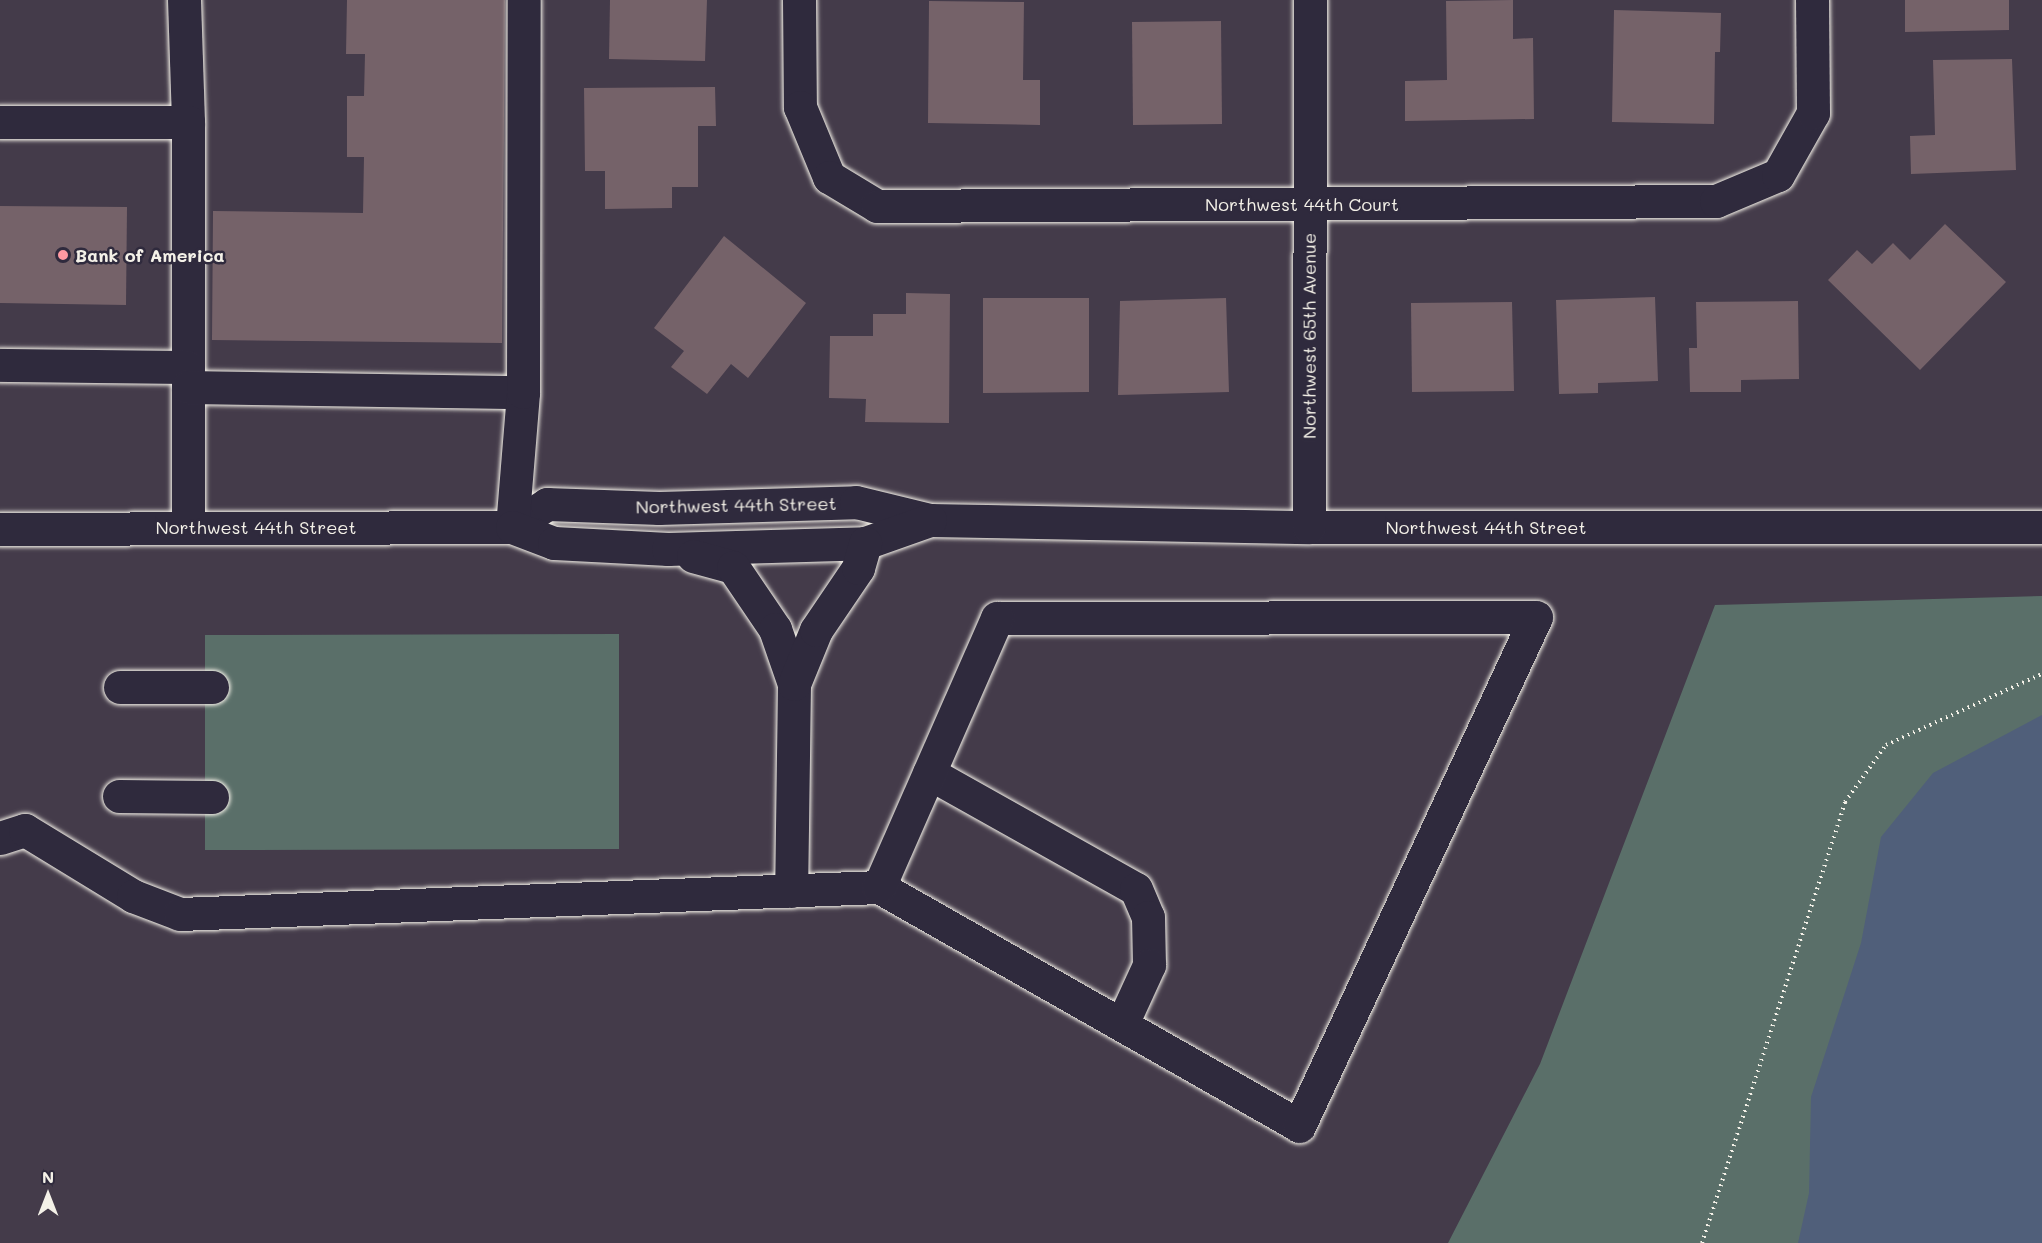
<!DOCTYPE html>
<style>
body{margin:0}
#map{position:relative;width:2042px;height:1243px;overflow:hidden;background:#443b4a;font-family:Mali,sans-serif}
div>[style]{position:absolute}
.green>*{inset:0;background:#5a6f69}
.water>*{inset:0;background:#505f7a}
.building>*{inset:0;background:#756269}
.path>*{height:4px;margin-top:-2px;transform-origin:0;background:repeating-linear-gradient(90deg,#f4f1e8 0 1.5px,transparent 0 6px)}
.roads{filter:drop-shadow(0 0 2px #f4f1e8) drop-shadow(0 0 2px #f4f1e8)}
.minor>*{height:33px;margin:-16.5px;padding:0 16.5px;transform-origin:16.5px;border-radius:16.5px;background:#2f2a3d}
.dots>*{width:16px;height:16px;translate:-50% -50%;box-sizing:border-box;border:3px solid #2f2a3d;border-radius:50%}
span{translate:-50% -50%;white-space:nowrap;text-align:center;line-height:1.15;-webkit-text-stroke:5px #2f2a3d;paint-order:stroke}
.street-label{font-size:18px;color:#f4f1e8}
.poi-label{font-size:18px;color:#f4f1e8;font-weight:700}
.left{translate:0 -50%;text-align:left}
.north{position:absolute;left:18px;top:1165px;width:60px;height:60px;-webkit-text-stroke:4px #2f2a3d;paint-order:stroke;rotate:0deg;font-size:16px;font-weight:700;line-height:24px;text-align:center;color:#f4f1e8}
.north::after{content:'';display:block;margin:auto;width:21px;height:27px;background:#f4f1e8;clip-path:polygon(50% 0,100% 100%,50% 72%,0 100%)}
</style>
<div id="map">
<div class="green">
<i style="clip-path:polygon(2042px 596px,2042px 1243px,1448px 1243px,1540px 1064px,1715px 605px)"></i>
<i style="clip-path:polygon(619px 634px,619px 849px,205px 850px,205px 635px)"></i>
</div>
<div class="water">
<i style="clip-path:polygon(2042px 715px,2042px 1243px,1798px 1243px,1809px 1193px,1811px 1097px,1861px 943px,1881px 837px,1933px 773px)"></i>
</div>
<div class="building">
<i style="clip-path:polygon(347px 0,505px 0,502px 343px,212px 340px,213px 211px,363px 213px,364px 157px,347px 157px,347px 96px,364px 96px,365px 54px,346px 54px)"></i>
<i style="clip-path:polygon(610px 0,707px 0,705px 61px,609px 59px)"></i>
<i style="clip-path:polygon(1513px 0,1513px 39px,1533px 38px,1534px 119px,1405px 121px,1405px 81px,1447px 80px,1446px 1px)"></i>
<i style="clip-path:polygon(1905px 0,2009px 0,2009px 30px,1905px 32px)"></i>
<i style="clip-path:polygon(929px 1px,1024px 2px,1023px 80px,1040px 80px,1040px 125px,928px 123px)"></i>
<i style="clip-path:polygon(1614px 10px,1721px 13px,1720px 52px,1715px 52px,1714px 124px,1612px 122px)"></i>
<i style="clip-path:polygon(1221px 21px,1222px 124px,1133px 125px,1132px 22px)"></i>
<i style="clip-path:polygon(2012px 59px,2016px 170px,1911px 174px,1910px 136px,1935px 135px,1933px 60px)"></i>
<i style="clip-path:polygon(715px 87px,716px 126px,698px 126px,698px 187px,672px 187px,672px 208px,605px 209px,605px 171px,585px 171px,584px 88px)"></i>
<i style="clip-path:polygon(0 206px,127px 207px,126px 305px,0 303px)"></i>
<i style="clip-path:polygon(1945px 224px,2006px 282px,1920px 370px,1828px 280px,1857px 250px,1872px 264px,1893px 243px,1910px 260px)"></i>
<i style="clip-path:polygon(724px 236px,806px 303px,748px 378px,731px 364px,707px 394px,671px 367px,684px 351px,654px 328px)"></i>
<i style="clip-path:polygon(906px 293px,950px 294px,949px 423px,865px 422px,866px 399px,829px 398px,830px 336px,873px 336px,873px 314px,906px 314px)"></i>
<i style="clip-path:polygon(1655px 297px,1658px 381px,1598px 383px,1598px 393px,1559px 394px,1556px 300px)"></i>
<i style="clip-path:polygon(983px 298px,1089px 298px,1089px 392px,983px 393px)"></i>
<i style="clip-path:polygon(1226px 298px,1229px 392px,1118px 395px,1120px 301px)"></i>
<i style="clip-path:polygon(1798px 301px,1799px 379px,1741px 380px,1741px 392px,1690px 392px,1689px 348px,1697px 348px,1696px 302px)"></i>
<i style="clip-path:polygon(1512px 302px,1514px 391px,1412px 392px,1411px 303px)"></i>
</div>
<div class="path">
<i style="left:1702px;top:1243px;width:464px;rotate:-72deg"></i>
<i style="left:1845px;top:802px;width:70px;rotate:-54.3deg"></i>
<i style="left:1886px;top:745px;width:171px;rotate:-24.5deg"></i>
</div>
<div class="roads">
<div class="minor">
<i style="left:184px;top:0;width:122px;rotate:88.1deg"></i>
<i style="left:799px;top:0;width:107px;rotate:89.5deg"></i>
<i style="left:800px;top:107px;width:76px;rotate:67.5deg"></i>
<i style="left:829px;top:177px;width:56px;rotate:31.1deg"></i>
<i style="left:877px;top:206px;width:839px;rotate:-0.34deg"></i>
<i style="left:1716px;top:201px;width:67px;rotate:-22.8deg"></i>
<i style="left:1778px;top:175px;width:71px;rotate:-60.6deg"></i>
<i style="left:1813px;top:113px;width:113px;rotate:-90.5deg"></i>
<i style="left:0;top:122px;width:188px"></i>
<i style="left:188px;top:122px;width:405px;rotate:90deg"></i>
<i style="left:0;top:365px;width:188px;rotate:0.6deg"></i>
<i style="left:188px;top:387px;width:335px;rotate:0.9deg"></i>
<i style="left:512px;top:527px;width:42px;rotate:-33.3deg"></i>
<i style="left:547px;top:504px;width:112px;rotate:2deg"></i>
<i style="left:659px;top:508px;width:197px;rotate:-1.7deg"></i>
<i style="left:856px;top:502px;width:76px;rotate:13.7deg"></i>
<i style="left:930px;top:520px;width:379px;rotate:1.1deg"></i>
<i style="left:1309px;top:527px;width:733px"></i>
<i style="left:512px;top:527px;width:135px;rotate:-85.3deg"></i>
<i style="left:523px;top:392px;width:392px;rotate:-89.9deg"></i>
<i style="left:1309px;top:527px;width:527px;rotate:-89.89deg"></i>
<i style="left:0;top:529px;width:512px;rotate:-0.22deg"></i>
<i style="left:512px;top:527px;width:45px;rotate:20.9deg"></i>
<i style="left:554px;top:543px;width:114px;rotate:3deg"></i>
<i style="left:668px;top:549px;width:197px;rotate:-1.7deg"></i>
<i style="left:865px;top:543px;width:69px;rotate:-19.5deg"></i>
<i style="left:693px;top:556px;width:41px;rotate:15.4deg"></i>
<i style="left:733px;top:567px;width:75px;rotate:55.9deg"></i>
<i style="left:775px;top:629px;width:58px;rotate:70.9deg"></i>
<i style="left:794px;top:684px;width:207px;rotate:90.8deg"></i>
<i style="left:794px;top:684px;width:58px;rotate:-67.8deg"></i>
<i style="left:816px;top:630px;width:75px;rotate:-55.9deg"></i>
<i style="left:858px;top:568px;width:26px;rotate:-74deg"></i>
<i style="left:120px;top:687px;width:92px"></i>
<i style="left:929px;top:773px;width:237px;rotate:29.3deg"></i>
<i style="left:1136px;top:889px;width:30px;rotate:67deg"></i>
<i style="left:1148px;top:917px;width:48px;rotate:88.8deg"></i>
<i style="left:1149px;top:965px;width:65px;rotate:114.6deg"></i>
<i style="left:119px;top:796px;width:93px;rotate:0.6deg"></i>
<i style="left:0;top:838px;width:26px;rotate:-18deg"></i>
<i style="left:25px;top:830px;width:127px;rotate:31.4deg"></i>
<i style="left:133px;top:896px;width:50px;rotate:21deg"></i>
<i style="left:180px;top:914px;width:700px;rotate:-2.21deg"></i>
<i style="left:879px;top:887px;width:483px;rotate:29.6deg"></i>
<i style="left:1299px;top:1126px;width:561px;rotate:-65.03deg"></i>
<i style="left:1536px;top:617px;width:539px;rotate:179.89deg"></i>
<i style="left:997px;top:618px;width:294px;rotate:113.7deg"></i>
</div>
</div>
<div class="dots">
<i style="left:63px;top:255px;background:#ff9aa2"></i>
</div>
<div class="street-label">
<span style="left:1302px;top:204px">Northwest 44th Court</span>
<span style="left:1309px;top:336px;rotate:-90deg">Northwest 65th Avenue</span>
<span style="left:736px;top:505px;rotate:-1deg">Northwest 44th Street</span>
<span style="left:256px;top:527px">Northwest 44th Street</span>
<span style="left:1486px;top:527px">Northwest 44th Street</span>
</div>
<div class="poi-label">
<span class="left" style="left:75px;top:255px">Bank of America</span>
</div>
<div class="north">N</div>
</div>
